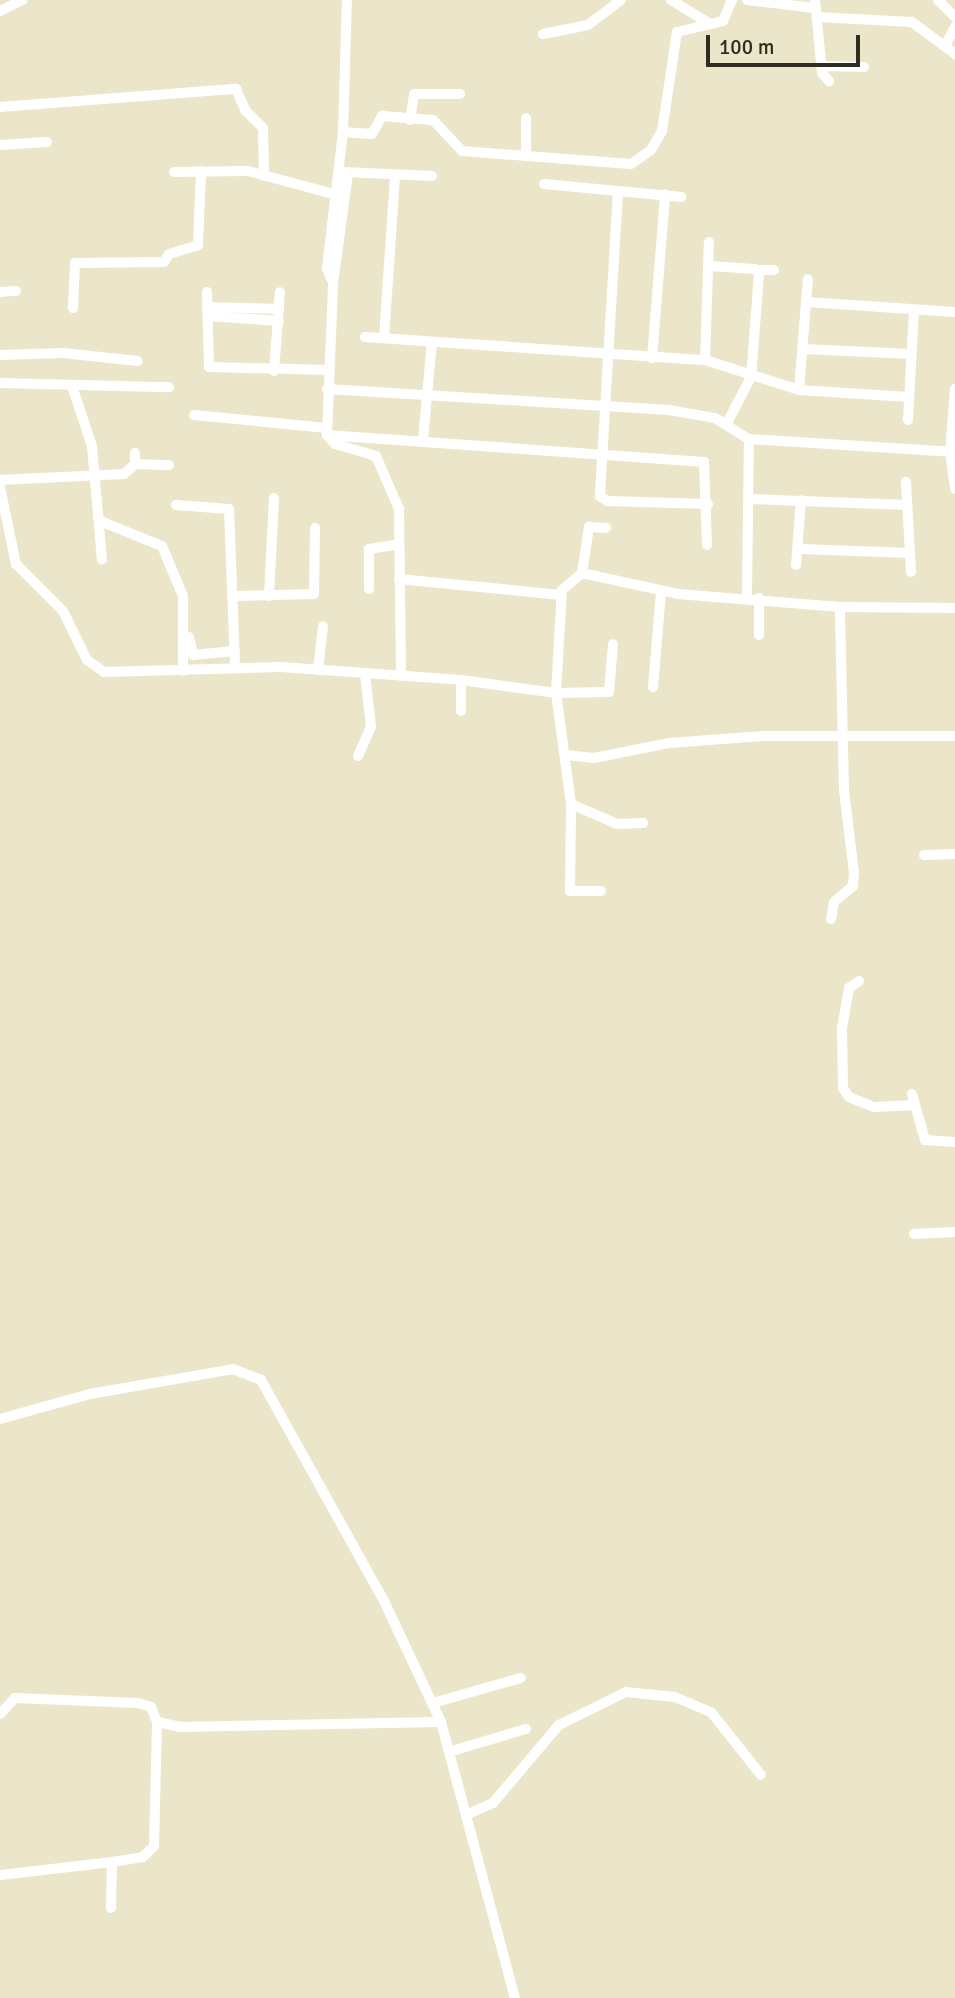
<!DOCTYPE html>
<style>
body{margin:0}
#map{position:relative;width:955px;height:1998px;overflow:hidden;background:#ebe6ca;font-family:Signika,sans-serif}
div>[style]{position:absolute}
.street>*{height:10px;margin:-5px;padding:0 5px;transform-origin:5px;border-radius:5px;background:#fff}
span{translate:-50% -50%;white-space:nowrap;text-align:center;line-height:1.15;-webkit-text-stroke:7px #ebe6ca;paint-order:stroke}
.scale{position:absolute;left:706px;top:35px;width:154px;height:32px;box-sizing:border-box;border:4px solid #2f2d22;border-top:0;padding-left:9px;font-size:21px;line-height:24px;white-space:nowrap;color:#2f2d22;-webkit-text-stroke:5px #ebe6ca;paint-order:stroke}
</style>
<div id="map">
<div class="street">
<i style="left:671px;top:0;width:46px;rotate:31.6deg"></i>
<i style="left:747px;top:0;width:68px;rotate:6.7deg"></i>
<i style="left:815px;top:0;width:73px;rotate:84.5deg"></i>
<i style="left:822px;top:73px;width:11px;rotate:49deg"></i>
<i style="left:938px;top:0;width:24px;rotate:45deg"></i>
<i style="left:0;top:11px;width:25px;rotate:-26deg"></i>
<i style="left:817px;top:17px;width:95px;rotate:3deg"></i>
<i style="left:912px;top:22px;width:54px;rotate:36.7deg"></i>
<i style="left:543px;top:34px;width:46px;rotate:-11.3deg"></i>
<i style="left:588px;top:25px;width:41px;rotate:-37.1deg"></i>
<i style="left:945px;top:46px;width:22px;rotate:-63deg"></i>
<i style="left:821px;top:66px;width:43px;rotate:1.3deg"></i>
<i style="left:0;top:107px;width:237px;rotate:-4.4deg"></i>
<i style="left:236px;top:89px;width:24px;rotate:66deg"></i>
<i style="left:246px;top:111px;width:24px;rotate:45deg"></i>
<i style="left:263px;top:128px;width:48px;rotate:88.8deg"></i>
<i style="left:526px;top:118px;width:37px;rotate:90deg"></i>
<i style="left:410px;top:120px;width:26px;rotate:-81deg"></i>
<i style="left:414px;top:94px;width:46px"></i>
<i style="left:343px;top:132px;width:29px;rotate:4deg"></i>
<i style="left:372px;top:134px;width:21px;rotate:-61deg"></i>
<i style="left:382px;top:116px;width:51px;rotate:4.5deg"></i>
<i style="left:433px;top:120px;width:42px;rotate:46.9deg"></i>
<i style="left:462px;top:151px;width:169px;rotate:4.4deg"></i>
<i style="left:631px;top:164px;width:24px;rotate:-35deg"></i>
<i style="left:651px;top:150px;width:22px;rotate:-60deg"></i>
<i style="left:662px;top:131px;width:100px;rotate:-81.4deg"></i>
<i style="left:677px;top:32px;width:47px;rotate:-13.4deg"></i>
<i style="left:723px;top:21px;width:23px;rotate:-67deg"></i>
<i style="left:0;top:145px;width:47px;rotate:-3.7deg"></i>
<i style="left:174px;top:172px;width:74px;rotate:-0.8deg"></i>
<i style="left:248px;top:171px;width:88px;rotate:15.1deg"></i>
<i style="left:344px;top:172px;width:88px;rotate:2.6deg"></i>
<i style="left:544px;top:184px;width:138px;rotate:5.4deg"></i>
<i style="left:618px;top:191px;width:306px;rotate:93.4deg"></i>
<i style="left:600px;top:496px;width:9px;rotate:36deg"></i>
<i style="left:607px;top:501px;width:101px;rotate:1.7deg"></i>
<i style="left:710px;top:266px;width:45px;rotate:3.8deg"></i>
<i style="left:755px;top:269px;width:6px;rotate:51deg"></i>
<i style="left:759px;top:274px;width:103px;rotate:94.4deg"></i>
<i style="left:751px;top:377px;width:52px;rotate:117.6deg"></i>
<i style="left:758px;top:270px;width:16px"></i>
<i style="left:333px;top:283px;width:16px;rotate:-112deg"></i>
<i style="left:327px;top:268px;width:137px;rotate:-83.3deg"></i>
<i style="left:343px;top:132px;width:132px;rotate:-88.3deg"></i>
<i style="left:0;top:292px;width:16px;rotate:-4deg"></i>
<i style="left:207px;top:292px;width:75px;rotate:88.5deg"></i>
<i style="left:209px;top:367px;width:120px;rotate:1.4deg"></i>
<i style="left:807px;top:302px;width:148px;rotate:3.9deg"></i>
<i style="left:207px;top:307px;width:72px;rotate:1.6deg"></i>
<i style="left:73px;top:308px;width:45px;rotate:-87.5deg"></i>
<i style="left:75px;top:263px;width:89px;rotate:-0.6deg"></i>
<i style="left:164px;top:262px;width:9px;rotate:-58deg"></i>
<i style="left:169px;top:254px;width:30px;rotate:-17deg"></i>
<i style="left:198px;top:245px;width:74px;rotate:-87.7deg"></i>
<i style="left:208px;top:316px;width:71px;rotate:4deg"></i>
<i style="left:365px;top:337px;width:341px;rotate:3.9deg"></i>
<i style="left:705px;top:360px;width:99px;rotate:17.7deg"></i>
<i style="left:799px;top:390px;width:111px;rotate:-85.4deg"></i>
<i style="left:384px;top:338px;width:163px;rotate:-86.1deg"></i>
<i style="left:804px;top:349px;width:105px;rotate:2.7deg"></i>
<i style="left:0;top:355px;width:63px;rotate:-1.8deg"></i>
<i style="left:63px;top:353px;width:75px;rotate:6.1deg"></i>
<i style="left:652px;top:358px;width:164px;rotate:-85.4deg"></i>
<i style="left:705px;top:360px;width:118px;rotate:-88.1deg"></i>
<i style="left:274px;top:371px;width:79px;rotate:-85.7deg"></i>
<i style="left:0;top:383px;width:169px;rotate:1.4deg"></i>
<i style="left:72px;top:386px;width:63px;rotate:71.6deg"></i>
<i style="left:92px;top:446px;width:114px;rotate:85deg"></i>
<i style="left:327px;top:389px;width:343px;rotate:3.5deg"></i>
<i style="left:669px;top:410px;width:47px;rotate:9.9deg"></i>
<i style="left:715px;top:418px;width:40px;rotate:32deg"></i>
<i style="left:749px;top:439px;width:206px;rotate:3.6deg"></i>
<i style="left:955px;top:389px;width:63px;rotate:94.5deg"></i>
<i style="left:950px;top:452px;width:37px;rotate:82deg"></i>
<i style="left:799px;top:390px;width:110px;rotate:3.6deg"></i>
<i style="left:194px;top:415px;width:133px;rotate:5.6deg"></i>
<i style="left:908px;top:420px;width:110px;rotate:-86.9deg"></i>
<i style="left:327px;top:435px;width:378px;rotate:4.1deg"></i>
<i style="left:704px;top:462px;width:83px;rotate:87.9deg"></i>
<i style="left:327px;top:435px;width:12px;rotate:48deg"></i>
<i style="left:335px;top:444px;width:43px;rotate:16.3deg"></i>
<i style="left:376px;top:456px;width:58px;rotate:66.5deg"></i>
<i style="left:399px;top:509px;width:167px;rotate:89.3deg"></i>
<i style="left:327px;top:435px;width:152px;rotate:-87.7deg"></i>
<i style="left:333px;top:283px;width:111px;rotate:-82.2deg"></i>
<i style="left:423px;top:440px;width:98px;rotate:-84.8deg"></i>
<i style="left:135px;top:464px;width:34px;rotate:2deg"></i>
<i style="left:0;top:480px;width:124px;rotate:-2.8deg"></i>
<i style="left:124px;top:474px;width:15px;rotate:-42deg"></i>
<i style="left:135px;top:464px;width:11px;rotate:-90deg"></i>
<i style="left:906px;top:482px;width:90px;rotate:86.8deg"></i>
<i style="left:0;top:487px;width:79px;rotate:78.3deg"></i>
<i style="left:16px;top:564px;width:66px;rotate:45deg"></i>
<i style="left:63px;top:611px;width:55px;rotate:63.9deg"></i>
<i style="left:87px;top:660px;width:21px;rotate:35deg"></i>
<i style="left:104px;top:672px;width:177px;rotate:-1.6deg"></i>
<i style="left:281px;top:667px;width:180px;rotate:4.1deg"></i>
<i style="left:461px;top:680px;width:96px;rotate:7.8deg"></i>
<i style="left:556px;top:693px;width:103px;rotate:-86.7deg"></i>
<i style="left:562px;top:590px;width:26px;rotate:-40deg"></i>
<i style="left:582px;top:573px;width:98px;rotate:12.3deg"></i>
<i style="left:678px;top:594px;width:163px;rotate:4.6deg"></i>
<i style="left:840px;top:607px;width:115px;rotate:0.5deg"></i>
<i style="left:750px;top:499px;width:157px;rotate:2.2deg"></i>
<i style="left:176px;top:505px;width:53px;rotate:4.3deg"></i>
<i style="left:229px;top:509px;width:159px;rotate:87.8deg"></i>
<i style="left:100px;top:521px;width:67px;rotate:22deg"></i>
<i style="left:162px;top:546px;width:54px;rotate:67.2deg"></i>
<i style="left:183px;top:596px;width:75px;rotate:90deg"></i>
<i style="left:800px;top:549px;width:110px;rotate:2.1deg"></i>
<i style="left:796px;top:565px;width:65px;rotate:-85.6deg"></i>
<i style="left:582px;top:573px;width:47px;rotate:-81.3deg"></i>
<i style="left:589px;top:527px;width:17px;rotate:3deg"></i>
<i style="left:399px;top:579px;width:163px;rotate:5.6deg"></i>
<i style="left:369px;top:589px;width:40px;rotate:-90deg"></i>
<i style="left:369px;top:549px;width:30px;rotate:-9deg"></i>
<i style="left:235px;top:596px;width:79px;rotate:-1.5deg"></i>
<i style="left:314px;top:594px;width:66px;rotate:-89.1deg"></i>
<i style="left:269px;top:596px;width:98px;rotate:-87.1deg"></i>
<i style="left:747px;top:596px;width:157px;rotate:-89.3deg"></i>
<i style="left:759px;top:635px;width:37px;rotate:-90deg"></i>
<i style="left:189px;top:637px;width:18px;rotate:77deg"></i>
<i style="left:193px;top:655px;width:42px;rotate:-5.4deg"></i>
<i style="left:318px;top:670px;width:44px;rotate:-83.5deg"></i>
<i style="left:653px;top:687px;width:95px;rotate:-85.2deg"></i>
<i style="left:461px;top:711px;width:31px;rotate:-90deg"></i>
<i style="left:566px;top:755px;width:28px;rotate:6deg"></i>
<i style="left:594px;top:758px;width:76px;rotate:-11.3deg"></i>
<i style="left:669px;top:743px;width:94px;rotate:-4.3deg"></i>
<i style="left:763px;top:736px;width:192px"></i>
<i style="left:358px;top:756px;width:32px;rotate:-66deg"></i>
<i style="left:371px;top:727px;width:53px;rotate:-96.5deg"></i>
<i style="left:571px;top:804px;width:50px;rotate:23.5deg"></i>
<i style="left:617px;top:824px;width:26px;rotate:-2deg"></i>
<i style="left:924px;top:855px;width:31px;rotate:-2deg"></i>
<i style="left:601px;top:891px;width:31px;rotate:180deg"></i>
<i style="left:570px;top:891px;width:87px;rotate:-89.3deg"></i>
<i style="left:571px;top:804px;width:112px;rotate:-97.7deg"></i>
<i style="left:556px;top:693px;width:53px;rotate:-1.1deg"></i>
<i style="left:609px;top:692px;width:48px;rotate:-85.2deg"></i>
<i style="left:831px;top:919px;width:17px;rotate:-80deg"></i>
<i style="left:834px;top:902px;width:25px;rotate:-40deg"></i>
<i style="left:853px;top:886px;width:13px;rotate:-86deg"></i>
<i style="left:854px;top:873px;width:84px;rotate:-96.9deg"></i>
<i style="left:844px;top:790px;width:183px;rotate:-91.3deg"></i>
<i style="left:859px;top:981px;width:12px;rotate:145deg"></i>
<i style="left:849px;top:988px;width:41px;rotate:99.9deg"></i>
<i style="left:842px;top:1028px;width:60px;rotate:89deg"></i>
<i style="left:843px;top:1088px;width:11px;rotate:56deg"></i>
<i style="left:849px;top:1097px;width:27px;rotate:22deg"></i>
<i style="left:874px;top:1107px;width:40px;rotate:-2.9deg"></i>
<i style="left:912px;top:1094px;width:48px;rotate:74.2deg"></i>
<i style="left:925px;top:1140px;width:30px;rotate:4deg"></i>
<i style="left:914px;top:1234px;width:41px;rotate:-2.8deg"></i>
<i style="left:0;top:1419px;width:93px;rotate:-15.5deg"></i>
<i style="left:90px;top:1394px;width:145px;rotate:-9.9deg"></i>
<i style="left:233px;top:1369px;width:30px;rotate:21deg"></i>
<i style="left:261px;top:1380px;width:253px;rotate:60.9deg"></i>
<i style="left:384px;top:1601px;width:134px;rotate:64.8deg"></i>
<i style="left:441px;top:1722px;width:286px;rotate:75deg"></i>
<i style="left:433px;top:1703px;width:91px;rotate:-15.9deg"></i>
<i style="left:0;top:1714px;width:22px;rotate:-47deg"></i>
<i style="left:15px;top:1698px;width:123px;rotate:2.3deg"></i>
<i style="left:138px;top:1703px;width:14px;rotate:17deg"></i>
<i style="left:151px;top:1707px;width:16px;rotate:68deg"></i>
<i style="left:157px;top:1722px;width:24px;rotate:12deg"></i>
<i style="left:180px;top:1727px;width:261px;rotate:-1.1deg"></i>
<i style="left:452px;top:1751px;width:77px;rotate:-16.6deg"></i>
<i style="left:466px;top:1815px;width:30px;rotate:-24deg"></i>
<i style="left:493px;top:1803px;width:102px;rotate:-49.8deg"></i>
<i style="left:559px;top:1725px;width:75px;rotate:-26.2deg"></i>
<i style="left:626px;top:1692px;width:49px;rotate:5.8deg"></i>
<i style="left:675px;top:1697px;width:39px;rotate:23deg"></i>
<i style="left:711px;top:1712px;width:80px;rotate:51.6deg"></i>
<i style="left:0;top:1875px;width:113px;rotate:-6.6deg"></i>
<i style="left:111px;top:1908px;width:46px;rotate:-88.8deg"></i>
<i style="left:112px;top:1862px;width:31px;rotate:-9deg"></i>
<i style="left:143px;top:1857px;width:16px;rotate:-45deg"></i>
<i style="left:154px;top:1846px;width:124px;rotate:-88.6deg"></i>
</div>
<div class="scale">100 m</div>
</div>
